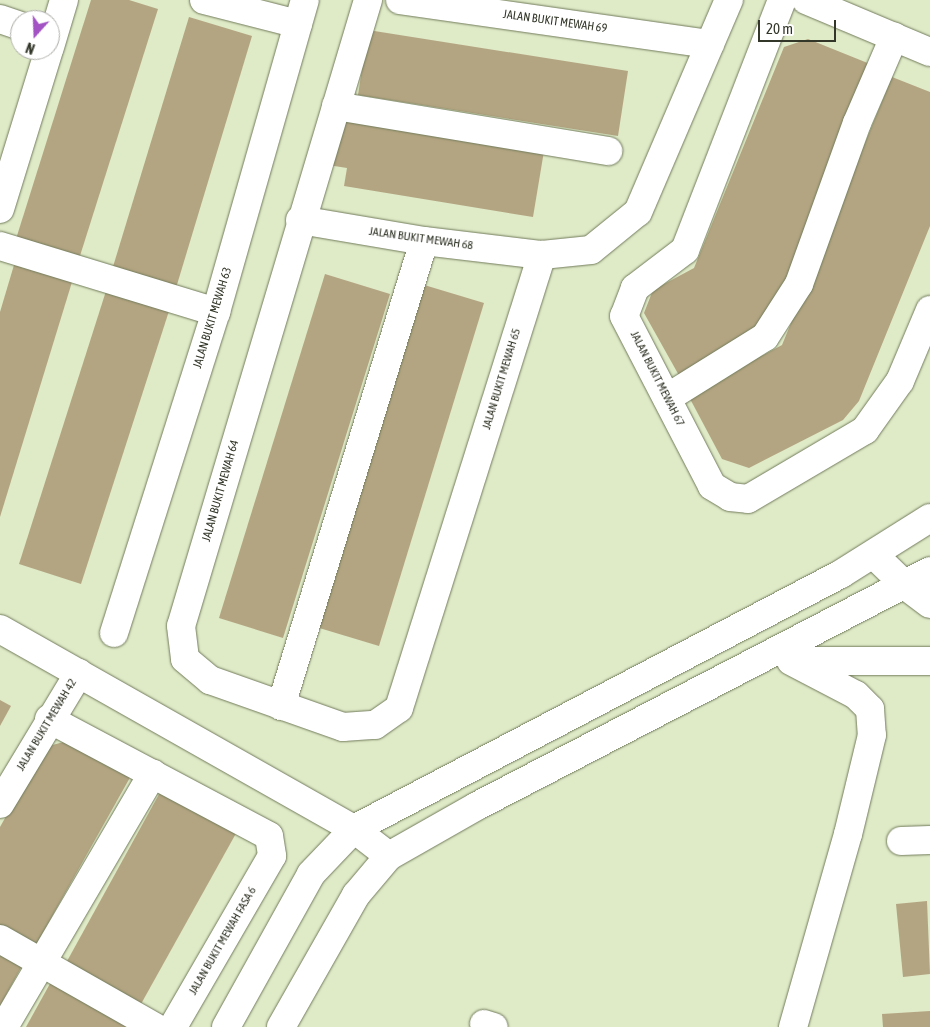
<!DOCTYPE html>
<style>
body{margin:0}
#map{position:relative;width:930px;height:1027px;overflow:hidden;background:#dfeac7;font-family:"Asap Condensed",sans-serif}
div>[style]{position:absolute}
.building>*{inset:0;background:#b4a582}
.roads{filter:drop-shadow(0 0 1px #727c5c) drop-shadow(0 0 1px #727c5c)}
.minor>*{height:28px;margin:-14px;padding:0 14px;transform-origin:14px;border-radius:14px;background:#fff}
span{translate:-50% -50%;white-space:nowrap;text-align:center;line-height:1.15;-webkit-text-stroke:5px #fff;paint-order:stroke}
.street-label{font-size:12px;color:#333729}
.north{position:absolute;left:10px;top:10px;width:50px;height:50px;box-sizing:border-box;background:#fff;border:1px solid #adafa9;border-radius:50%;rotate:200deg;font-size:14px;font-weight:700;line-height:20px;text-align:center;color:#333729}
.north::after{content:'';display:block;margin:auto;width:18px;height:22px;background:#a353c4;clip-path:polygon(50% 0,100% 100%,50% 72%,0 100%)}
.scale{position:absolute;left:758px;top:20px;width:78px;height:22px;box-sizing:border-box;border:2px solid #333729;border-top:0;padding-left:6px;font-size:15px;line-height:18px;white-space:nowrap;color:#333729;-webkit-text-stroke:4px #fff;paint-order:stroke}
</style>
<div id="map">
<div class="building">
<i style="clip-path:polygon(91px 0,129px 0,158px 9px,79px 259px,16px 239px)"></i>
<i style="clip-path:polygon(189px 17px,252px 36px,176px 288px,112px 270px)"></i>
<i style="clip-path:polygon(368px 30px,628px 71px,618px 136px,358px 95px)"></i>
<i style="clip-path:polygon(808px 39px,875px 66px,767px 331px,681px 379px,644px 313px,653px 290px,694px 268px,784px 47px)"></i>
<i style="clip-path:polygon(892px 77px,930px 92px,930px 226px,859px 401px,843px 420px,749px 468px,722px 459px,688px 395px,782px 345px)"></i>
<i style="clip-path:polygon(336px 117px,544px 151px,533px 217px,344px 186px,347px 168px,328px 165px)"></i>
<i style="clip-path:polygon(14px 265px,72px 282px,0 517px,0 312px)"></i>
<i style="clip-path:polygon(325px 274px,390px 294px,283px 638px,219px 618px)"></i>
<i style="clip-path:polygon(421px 284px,484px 303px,379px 646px,316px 627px)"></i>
<i style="clip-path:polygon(106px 291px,169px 311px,81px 584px,19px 564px)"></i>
<i style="clip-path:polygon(0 700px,11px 706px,0 726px)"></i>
<i style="clip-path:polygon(71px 740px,132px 774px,36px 945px,0 925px,0 827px,45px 747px)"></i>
<i style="clip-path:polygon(163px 787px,239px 828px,141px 1004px,66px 963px)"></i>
<i style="clip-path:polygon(927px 901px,930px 974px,903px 977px,896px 904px)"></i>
<i style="clip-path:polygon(0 954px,22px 966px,0 1006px)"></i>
<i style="clip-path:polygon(52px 980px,129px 1023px,126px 1027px,26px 1027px)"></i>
<i style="clip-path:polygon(930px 1011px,930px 1027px,883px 1027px,882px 1014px)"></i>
</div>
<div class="roads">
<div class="minor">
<i style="left:204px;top:0;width:97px;rotate:14.3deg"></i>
<i style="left:368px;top:0;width:653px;rotate:106.63deg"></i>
<i style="left:181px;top:626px;width:33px;rotate:83deg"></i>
<i style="left:185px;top:659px;width:33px;rotate:40deg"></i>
<i style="left:210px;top:680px;width:141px;rotate:19.5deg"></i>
<i style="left:343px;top:727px;width:32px;rotate:-4deg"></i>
<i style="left:375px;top:725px;width:29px;rotate:-35deg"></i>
<i style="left:399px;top:708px;width:475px;rotate:-72.5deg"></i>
<i style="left:400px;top:0;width:313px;rotate:8.1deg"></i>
<i style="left:782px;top:0;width:268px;rotate:111.2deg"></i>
<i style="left:685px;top:250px;width:63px;rotate:142.8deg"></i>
<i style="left:635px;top:288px;width:30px;rotate:111deg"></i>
<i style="left:624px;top:316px;width:191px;rotate:62.6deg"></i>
<i style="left:712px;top:486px;width:21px;rotate:31deg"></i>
<i style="left:730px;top:497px;width:18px;rotate:6deg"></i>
<i style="left:748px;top:499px;width:136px;rotate:-30.5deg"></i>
<i style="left:865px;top:430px;width:60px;rotate:-54.5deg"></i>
<i style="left:900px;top:381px;width:77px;rotate:-67.1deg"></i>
<i style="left:806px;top:0;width:134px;rotate:22.8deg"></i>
<i style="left:0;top:19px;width:21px;rotate:19deg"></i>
<i style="left:50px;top:47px;width:49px;rotate:-73.4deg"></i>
<i style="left:336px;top:106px;width:276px;rotate:9.4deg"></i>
<i style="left:0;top:209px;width:166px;rotate:-72.9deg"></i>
<i style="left:300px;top:220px;width:126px;rotate:9.6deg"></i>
<i style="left:424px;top:241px;width:119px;rotate:6.8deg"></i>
<i style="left:542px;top:255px;width:49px;rotate:-5.8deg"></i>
<i style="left:591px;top:250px;width:60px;rotate:-39deg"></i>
<i style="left:638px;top:212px;width:231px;rotate:-66.8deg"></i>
<i style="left:0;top:246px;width:226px;rotate:17deg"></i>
<i style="left:667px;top:398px;width:115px;rotate:-31.9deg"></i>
<i style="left:765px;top:337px;width:63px;rotate:-57.3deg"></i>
<i style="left:799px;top:284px;width:171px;rotate:-70.2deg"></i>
<i style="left:857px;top:123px;width:94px;rotate:-66.7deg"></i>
<i style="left:874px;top:555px;width:45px;rotate:44.1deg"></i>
<i style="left:906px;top:586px;width:30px;rotate:37deg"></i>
<i style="left:0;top:629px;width:407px;rotate:29.5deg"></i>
<i style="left:354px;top:829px;width:44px;rotate:37.6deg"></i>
<i style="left:114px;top:633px;width:337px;rotate:-72.4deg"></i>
<i style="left:216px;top:312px;width:324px;rotate:-74.1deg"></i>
<i style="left:791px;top:661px;width:73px;rotate:27.6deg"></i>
<i style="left:856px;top:695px;width:20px;rotate:45deg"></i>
<i style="left:870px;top:709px;width:26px;rotate:86deg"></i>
<i style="left:872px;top:735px;width:102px;rotate:103.6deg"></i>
<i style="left:848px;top:834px;width:201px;rotate:105.9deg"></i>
<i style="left:794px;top:661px;width:136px"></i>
<i style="left:281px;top:706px;width:486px;rotate:-72.9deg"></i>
<i style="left:49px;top:719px;width:249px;rotate:28deg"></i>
<i style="left:269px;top:836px;width:20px;rotate:81deg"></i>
<i style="left:272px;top:856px;width:198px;rotate:120.1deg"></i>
<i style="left:0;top:804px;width:153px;rotate:-58.9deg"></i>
<i style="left:901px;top:841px;width:29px;rotate:-2deg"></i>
<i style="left:0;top:939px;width:178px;rotate:29.6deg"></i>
<i style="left:484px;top:1024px;width:10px;rotate:17deg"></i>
<i style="left:4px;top:1027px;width:294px;rotate:-59.6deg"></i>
<i style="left:226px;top:1027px;width:175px;rotate:-60.9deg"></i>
<i style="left:311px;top:874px;width:62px;rotate:-46.3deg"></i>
<i style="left:354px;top:829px;width:550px;rotate:-27.64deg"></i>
<i style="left:841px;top:574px;width:105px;rotate:-32.2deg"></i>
<i style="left:281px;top:1027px;width:152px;rotate:-60.4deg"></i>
<i style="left:356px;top:895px;width:51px;rotate:-49.8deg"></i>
<i style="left:389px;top:856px;width:101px;rotate:-29.6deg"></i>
<i style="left:477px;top:806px;width:510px;rotate:-27.42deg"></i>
</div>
</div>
<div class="street-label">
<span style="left:555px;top:22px;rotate:8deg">JALAN BUKIT MEWAH 69</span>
<span style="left:421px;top:239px;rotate:8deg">JALAN BUKIT MEWAH 68</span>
<span style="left:213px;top:318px;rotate:-73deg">JALAN BUKIT MEWAH 63</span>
<span style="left:502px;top:379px;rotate:-73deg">JALAN BUKIT MEWAH 65</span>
<span style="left:657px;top:379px;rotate:63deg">JALAN BUKIT MEWAH 67</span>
<span style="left:221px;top:491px;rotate:-74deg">JALAN BUKIT MEWAH 64</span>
<span style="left:47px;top:725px;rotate:-59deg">JALAN BUKIT MEWAH 42</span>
<span style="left:223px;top:941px;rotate:-60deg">JALAN BUKIT MEWAH FASA 6</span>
</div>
<div class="north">N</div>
<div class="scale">20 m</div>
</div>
